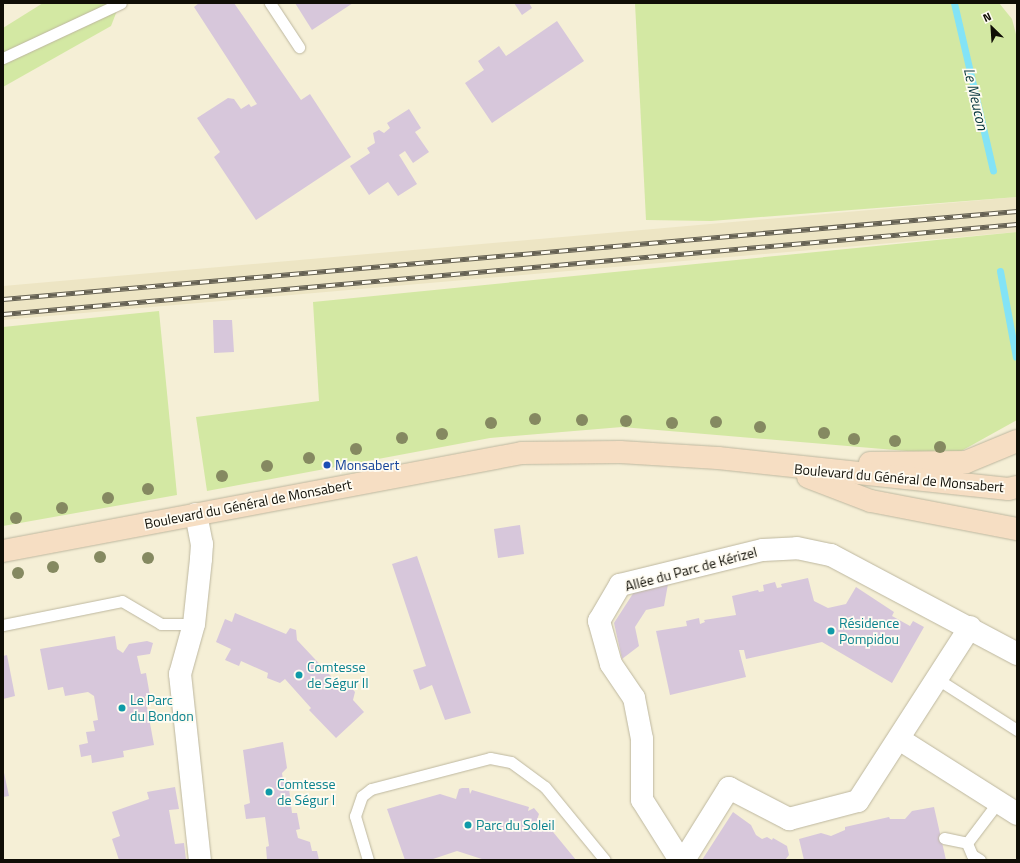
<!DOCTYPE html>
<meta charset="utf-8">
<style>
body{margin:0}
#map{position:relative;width:1020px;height:863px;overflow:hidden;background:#f5efd6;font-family:"Titillium Web",sans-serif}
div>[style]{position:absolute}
.built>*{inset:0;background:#ede5c4}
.green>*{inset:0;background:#d3e8a3}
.stream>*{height:7px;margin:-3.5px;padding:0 3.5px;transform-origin:3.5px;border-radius:3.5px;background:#83e3f6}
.building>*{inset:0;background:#d7c7db}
.roads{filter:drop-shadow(0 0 1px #bdb79f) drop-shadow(0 0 1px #bdb79f)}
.service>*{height:11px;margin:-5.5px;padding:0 5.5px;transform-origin:5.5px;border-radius:5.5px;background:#fff}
.minor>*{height:22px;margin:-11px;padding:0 11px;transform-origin:11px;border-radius:11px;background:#fff}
.secondary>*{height:22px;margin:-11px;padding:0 11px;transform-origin:11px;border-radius:11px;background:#f6dec3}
.rail>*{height:4.5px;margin-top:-2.25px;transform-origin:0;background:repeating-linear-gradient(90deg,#fffcf2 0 9px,#656153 0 18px);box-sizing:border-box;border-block:1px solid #656153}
.trees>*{width:12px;height:12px;margin:-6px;border-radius:50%;background:#858961}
.dots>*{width:11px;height:11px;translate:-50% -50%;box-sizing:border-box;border:2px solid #fffcf2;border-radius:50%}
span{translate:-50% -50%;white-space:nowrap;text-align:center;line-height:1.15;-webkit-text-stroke:3.5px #fffcf2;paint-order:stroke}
.transit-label{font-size:14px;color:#164399}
.left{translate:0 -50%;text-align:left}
.street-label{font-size:14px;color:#100e06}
.culture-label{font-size:14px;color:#0d838f}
.water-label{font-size:15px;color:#04343c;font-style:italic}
.frame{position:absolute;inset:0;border:4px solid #100e06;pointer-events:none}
.north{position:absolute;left:972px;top:8px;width:40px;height:40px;-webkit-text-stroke:3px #fffcf2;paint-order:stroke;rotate:335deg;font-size:11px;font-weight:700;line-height:16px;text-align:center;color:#100e06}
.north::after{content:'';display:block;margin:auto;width:14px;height:18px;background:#100e06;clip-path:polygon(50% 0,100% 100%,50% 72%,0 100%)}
</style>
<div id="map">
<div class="built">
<i style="clip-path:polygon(1017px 197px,1017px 232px,3px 320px,3px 286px)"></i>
</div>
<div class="green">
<i style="clip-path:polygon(43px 3px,120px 3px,111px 26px,3px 87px,3px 28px)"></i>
<i style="clip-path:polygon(635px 3px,999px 3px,1012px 19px,1017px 38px,1017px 197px,711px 221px,646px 220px)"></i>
<i style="clip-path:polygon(1017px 232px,1017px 420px,954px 455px,622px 427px,490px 438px,207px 491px,196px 417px,319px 401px,313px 302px)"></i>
<i style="clip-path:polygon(159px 311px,177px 495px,3px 526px,3px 327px)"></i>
</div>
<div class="stream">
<i style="left:954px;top:3px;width:172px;rotate:76.9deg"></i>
<i style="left:1000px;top:271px;width:87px;rotate:79.5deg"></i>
</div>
<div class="building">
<i style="clip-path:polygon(199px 3px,234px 3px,301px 100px,310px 94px,351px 157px,256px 220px,214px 157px,220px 152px,197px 118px,228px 98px,234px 99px,241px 109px,249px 104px,251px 107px,257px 104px,194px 7px)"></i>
<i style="clip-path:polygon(295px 3px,353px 3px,312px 30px)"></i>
<i style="clip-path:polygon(514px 3px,529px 3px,532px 8px,522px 15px)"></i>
<i style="clip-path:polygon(557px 21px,584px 61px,492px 123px,465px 83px,484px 70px,478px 61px,499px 46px,506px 56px)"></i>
<i style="clip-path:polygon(409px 109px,421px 128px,415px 132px,429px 152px,413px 163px,405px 151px,399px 155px,417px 184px,398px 196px,388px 182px,369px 195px,350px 166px,370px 153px,367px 148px,375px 143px,373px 133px,379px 130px,384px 133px,390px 128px,387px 123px)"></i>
<i style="clip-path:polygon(213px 320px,232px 320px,234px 352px,214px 353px)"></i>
<i style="clip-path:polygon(520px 525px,524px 554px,498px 558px,494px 529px)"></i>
<i style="clip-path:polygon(417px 556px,471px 713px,445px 720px,432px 685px,420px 690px,413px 670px,426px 666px,392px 564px)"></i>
<i style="clip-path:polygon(808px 578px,814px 601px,828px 608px,846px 604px,856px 587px,894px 612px,892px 616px,910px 626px,913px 621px,924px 627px,892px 683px,822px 642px,746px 659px,744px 650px,739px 650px,746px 677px,670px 695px,656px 631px,687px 626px,686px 621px,699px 618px,700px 624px,705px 622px,704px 620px,736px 615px,732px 596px,758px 590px,759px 592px,764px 591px,763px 585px,775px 582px,777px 588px,782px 587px,781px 584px)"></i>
<i style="clip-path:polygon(668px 584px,664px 606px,646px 610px,635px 627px,639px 646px,622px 659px,614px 623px,634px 592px)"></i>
<i style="clip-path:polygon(235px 613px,286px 634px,290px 628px,296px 630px,297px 640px,343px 689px,348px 684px,355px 692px,353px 700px,364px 712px,336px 738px,309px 710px,311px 708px,285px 679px,280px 683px,267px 678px,268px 673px,241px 661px,239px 666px,225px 660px,231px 649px,216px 642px,225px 619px,232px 622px)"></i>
<i style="clip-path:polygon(115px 636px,117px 649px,123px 653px,129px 644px,147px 641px,153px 643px,150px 654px,137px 656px,141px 674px,146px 673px,150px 696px,145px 696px,154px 745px,123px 751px,124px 757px,92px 763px,91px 755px,81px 757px,79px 745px,88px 743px,86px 732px,95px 731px,93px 721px,98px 720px,94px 696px,88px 692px,65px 696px,63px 687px,48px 690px,40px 649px)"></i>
<i style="clip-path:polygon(7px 655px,15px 696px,3px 699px,3px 656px)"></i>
<i style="clip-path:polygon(283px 742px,287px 768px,282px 773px,283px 780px,288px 780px,292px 813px,297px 813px,300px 829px,296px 830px,298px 838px,310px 842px,312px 851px,317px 851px,319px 860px,267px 860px,266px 847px,269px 846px,265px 817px,246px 819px,244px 805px,250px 803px,243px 750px)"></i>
<i style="clip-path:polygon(3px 768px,9px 796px,3px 797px)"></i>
<i style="clip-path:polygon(175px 787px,179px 809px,169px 810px,175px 844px,184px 843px,186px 860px,119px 860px,112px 839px,120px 836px,112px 812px,149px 799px,147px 792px)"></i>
<i style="clip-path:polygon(462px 788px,469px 788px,470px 794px,472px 790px,529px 807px,528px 811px,534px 808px,539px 814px,536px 823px,549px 827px,576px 860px,485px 860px,457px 851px,430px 860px,405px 860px,387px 809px,440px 794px,456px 799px,459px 789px)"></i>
<i style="clip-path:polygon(934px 807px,946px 860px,804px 860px,799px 839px,821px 833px,831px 836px,845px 830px,845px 827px,889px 817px,890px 819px,905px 819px,912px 811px)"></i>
<i style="clip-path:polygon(733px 812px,751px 825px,756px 835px,762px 839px,767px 837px,772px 840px,773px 838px,787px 846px,789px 855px,785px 860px,702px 860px)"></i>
</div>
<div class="roads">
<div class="service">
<i style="left:270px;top:3px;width:53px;rotate:56.6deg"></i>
<i style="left:3px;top:58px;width:130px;rotate:-25deg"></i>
<i style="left:3px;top:625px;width:121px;rotate:-11.4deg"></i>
<i style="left:122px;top:601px;width:45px;rotate:30.5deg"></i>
<i style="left:161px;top:624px;width:33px"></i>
<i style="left:936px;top:678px;width:96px;rotate:32.7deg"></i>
<i style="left:944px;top:838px;width:24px;rotate:12deg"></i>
<i style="left:368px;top:860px;width:46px;rotate:-106.5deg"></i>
<i style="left:355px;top:816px;width:21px;rotate:-71deg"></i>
<i style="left:362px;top:796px;width:11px;rotate:-38deg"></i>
<i style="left:371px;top:789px;width:123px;rotate:-14.6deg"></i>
<i style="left:490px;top:758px;width:21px;rotate:11deg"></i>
<i style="left:511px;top:762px;width:42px;rotate:36.3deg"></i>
<i style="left:545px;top:787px;width:94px;rotate:50.6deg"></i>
<i style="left:980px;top:860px;width:9px;rotate:-148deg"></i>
<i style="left:972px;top:855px;width:13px;rotate:-113deg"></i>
<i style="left:967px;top:843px;width:51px;rotate:-52.9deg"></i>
</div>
<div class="minor">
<i style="left:196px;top:514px;width:31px;rotate:79deg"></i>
<i style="left:202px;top:544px;width:15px;rotate:94deg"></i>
<i style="left:201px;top:559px;width:65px;rotate:96.1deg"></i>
<i style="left:194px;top:624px;width:52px;rotate:105.6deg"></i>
<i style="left:180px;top:674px;width:187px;rotate:83.9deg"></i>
<i style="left:899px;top:739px;width:140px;rotate:32.4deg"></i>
<i style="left:680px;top:860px;width:71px;rotate:-122.3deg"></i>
<i style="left:642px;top:800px;width:61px;rotate:-90deg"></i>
<i style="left:642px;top:739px;width:42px;rotate:-101deg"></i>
<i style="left:634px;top:698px;width:41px;rotate:-124.1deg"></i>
<i style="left:611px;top:664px;width:45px;rotate:-105.6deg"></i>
<i style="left:599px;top:621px;width:42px;rotate:-59.7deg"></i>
<i style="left:620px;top:585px;width:147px;rotate:-13.8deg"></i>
<i style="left:763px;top:550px;width:34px;rotate:-3deg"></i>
<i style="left:797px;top:548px;width:35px;rotate:12deg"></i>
<i style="left:831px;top:555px;width:211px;rotate:28deg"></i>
<i style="left:684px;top:860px;width:85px;rotate:-58deg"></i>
<i style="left:729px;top:788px;width:68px;rotate:27.3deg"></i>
<i style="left:789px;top:819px;width:71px;rotate:-14.6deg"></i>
<i style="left:858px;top:801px;width:207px;rotate:-57.2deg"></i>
</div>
<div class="secondary">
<i style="left:870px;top:463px;width:96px;rotate:-0.6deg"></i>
<i style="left:966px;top:462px;width:55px;rotate:-22.4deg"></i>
<i style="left:808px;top:477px;width:67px;rotate:20.9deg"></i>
<i style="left:871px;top:501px;width:149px;rotate:10.9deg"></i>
<i style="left:3px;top:551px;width:528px;rotate:-10.69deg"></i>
<i style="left:522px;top:453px;width:98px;rotate:-0.6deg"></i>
<i style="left:620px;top:452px;width:98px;rotate:3.5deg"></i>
<i style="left:718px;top:458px;width:292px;rotate:6.1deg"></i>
<i style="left:1008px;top:489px;width:9px;rotate:-13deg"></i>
</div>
</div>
<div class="rail">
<i style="left:3px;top:299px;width:1018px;rotate:-4.96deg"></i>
<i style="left:3px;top:314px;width:1018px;rotate:-5.07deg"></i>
</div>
<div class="trees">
<i style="left:535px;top:419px"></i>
<i style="left:582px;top:420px"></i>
<i style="left:626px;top:421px"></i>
<i style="left:716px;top:422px"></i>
<i style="left:491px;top:423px"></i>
<i style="left:672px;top:423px"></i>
<i style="left:760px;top:427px"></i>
<i style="left:824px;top:433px"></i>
<i style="left:442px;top:434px"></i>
<i style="left:402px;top:438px"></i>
<i style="left:854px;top:439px"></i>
<i style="left:895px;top:441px"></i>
<i style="left:940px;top:447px"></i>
<i style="left:356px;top:449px"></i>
<i style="left:309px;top:458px"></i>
<i style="left:267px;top:466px"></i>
<i style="left:222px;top:476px"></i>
<i style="left:148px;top:489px"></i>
<i style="left:108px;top:498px"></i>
<i style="left:62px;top:508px"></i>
<i style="left:16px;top:518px"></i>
<i style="left:100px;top:557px"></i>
<i style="left:148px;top:558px"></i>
<i style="left:53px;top:567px"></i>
<i style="left:18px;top:573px"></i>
</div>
<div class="dots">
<i style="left:327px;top:465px;background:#1a4fb4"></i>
<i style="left:831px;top:631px;background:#0f9aa8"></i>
<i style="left:299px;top:675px;background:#0f9aa8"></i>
<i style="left:122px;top:708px;background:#0f9aa8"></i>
<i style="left:269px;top:792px;background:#0f9aa8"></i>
<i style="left:468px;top:825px;background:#0f9aa8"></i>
</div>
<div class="transit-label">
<span class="left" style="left:335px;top:465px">Monsabert</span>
</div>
<div class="street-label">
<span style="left:899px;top:478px;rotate:5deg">Boulevard du Général de Monsabert</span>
<span style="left:248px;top:504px;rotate:-11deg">Boulevard du Général de Monsabert</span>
<span style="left:691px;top:569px;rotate:-15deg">Allée du Parc de Kérizel</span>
</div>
<div class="culture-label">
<span class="left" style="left:839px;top:631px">Résidence<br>Pompidou</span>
<span class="left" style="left:307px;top:675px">Comtesse<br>de Ségur II</span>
<span class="left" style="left:130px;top:708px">Le Parc<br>du Bondon</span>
<span class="left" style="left:277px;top:792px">Comtesse<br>de Ségur I</span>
<span class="left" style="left:476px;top:825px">Parc du Soleil</span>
</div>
<div class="water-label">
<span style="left:976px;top:99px;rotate:77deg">Le Meucon</span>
</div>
<div class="frame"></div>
<div class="north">N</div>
</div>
